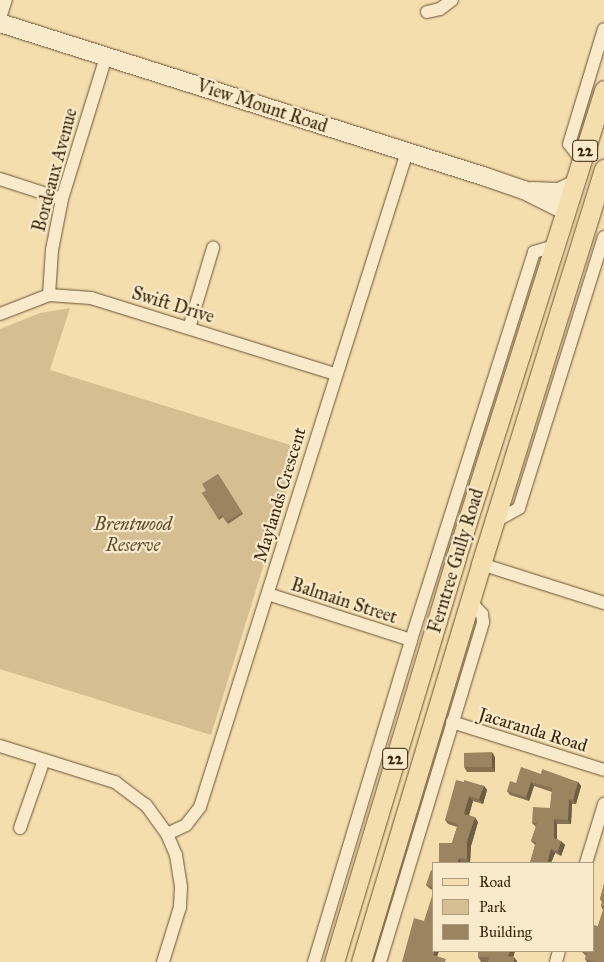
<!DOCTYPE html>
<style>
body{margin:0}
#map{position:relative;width:604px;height:962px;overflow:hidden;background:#f5deae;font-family:"IM FELL Great Primer",serif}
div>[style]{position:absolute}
.green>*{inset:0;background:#d5be92}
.roads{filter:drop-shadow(0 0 1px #695234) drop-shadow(0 0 1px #695234)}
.street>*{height:12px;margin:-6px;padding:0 6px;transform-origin:6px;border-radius:6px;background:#f8eaca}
.secondary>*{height:18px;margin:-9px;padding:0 9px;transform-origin:9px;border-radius:9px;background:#f8eaca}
.primary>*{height:19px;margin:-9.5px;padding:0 9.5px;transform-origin:9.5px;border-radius:9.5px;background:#f5deae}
.wall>*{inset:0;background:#857253}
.shaded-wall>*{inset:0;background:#6c5d43}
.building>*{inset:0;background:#9b8560}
span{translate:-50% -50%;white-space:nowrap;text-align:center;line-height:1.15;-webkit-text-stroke:4.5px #f8eaca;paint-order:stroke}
.shield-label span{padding:1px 4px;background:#f8eaca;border:1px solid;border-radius:4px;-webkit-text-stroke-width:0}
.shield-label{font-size:16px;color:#3a240b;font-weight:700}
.street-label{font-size:18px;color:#3a240b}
.park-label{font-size:18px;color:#614a2d;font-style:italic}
.legend{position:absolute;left:432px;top:862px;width:162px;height:90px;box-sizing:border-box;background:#f8eaca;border:1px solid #ac9b7e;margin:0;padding:6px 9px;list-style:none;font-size:15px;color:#3a240b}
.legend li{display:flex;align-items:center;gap:10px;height:25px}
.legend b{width:25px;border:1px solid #ac9b7e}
</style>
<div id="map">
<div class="green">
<i style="clip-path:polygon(70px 308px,50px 370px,300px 448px,211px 735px,0 669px,0 329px,40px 313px)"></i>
</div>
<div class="roads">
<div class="street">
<i style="left:427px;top:12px;width:13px;rotate:-13deg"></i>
<i style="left:440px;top:9px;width:15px;rotate:-37deg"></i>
<i style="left:0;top:18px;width:19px;rotate:-72deg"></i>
<i style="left:582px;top:161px;width:21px;rotate:-127deg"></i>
<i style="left:569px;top:144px;width:120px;rotate:-73.1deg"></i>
<i style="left:0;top:179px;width:65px;rotate:17.9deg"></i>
<i style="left:49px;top:295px;width:45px;rotate:-86.2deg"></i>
<i style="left:52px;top:250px;width:52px;rotate:-78.9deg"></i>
<i style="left:62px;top:199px;width:149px;rotate:-72.8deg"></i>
<i style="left:0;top:314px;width:53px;rotate:-21.2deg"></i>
<i style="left:49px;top:295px;width:42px;rotate:4.1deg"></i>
<i style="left:91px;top:298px;width:256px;rotate:17.3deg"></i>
<i style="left:189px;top:328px;width:84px;rotate:-73.3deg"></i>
<i style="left:494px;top:522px;width:29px;rotate:-29deg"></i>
<i style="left:519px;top:508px;width:284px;rotate:-72.6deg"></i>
<i style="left:481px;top:564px;width:129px;rotate:17.6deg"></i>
<i style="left:268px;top:594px;width:150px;rotate:17.8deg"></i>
<i style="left:452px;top:722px;width:159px;rotate:17.5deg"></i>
<i style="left:0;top:746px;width:121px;rotate:17.4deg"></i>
<i style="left:115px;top:782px;width:39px;rotate:37deg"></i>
<i style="left:146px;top:805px;width:36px;rotate:54deg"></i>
<i style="left:167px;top:834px;width:23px;rotate:67deg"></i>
<i style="left:176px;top:855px;width:32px;rotate:81deg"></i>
<i style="left:181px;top:887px;width:20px;rotate:93deg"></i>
<i style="left:180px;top:907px;width:58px;rotate:107.2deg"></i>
<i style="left:20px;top:828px;width:72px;rotate:-70.6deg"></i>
<i style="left:167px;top:834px;width:21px;rotate:-25deg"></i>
<i style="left:186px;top:825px;width:23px;rotate:-52deg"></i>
<i style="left:200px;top:807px;width:687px;rotate:-72.46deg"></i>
<i style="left:586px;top:863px;width:62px;rotate:-73deg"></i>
<i style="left:314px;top:962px;width:336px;rotate:-73.2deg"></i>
<i style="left:411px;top:640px;width:407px;rotate:-72.4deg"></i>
<i style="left:534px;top:252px;width:22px;rotate:-16deg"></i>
<i style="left:380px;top:962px;width:355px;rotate:-73.1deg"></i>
<i style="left:483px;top:622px;width:8px;rotate:-97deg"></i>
<i style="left:482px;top:614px;width:18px;rotate:-133deg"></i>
<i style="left:556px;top:962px;width:11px;rotate:-75deg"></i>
</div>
<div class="secondary">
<i style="left:0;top:23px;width:507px;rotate:17.58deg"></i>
<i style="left:483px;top:176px;width:43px;rotate:18.9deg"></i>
<i style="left:524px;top:190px;width:47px;rotate:26.6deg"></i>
<i style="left:532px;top:191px;width:27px;rotate:2deg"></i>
<i style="left:559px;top:192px;width:17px;rotate:-25deg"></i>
</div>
<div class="primary">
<i style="left:334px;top:962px;width:423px;rotate:-73.2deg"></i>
<i style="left:456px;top:557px;width:490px;rotate:-72.4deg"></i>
<i style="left:361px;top:962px;width:416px;rotate:-73.2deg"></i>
<i style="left:481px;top:564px;width:414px;rotate:-72.7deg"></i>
</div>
</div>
<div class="wall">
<i style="clip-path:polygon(218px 474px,243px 514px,228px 524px,223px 517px,219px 520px,202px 493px,206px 491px)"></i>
<i style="clip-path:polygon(495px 757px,495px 772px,467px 772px,464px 767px)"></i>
<i style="clip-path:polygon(541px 774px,578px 782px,581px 786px,576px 804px,572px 804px,571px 824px,557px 824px,557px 839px,565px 845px,561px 856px,555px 853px,551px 863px,530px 863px,535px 845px,531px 841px,536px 827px,532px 823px,550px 808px,552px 792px,534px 786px,529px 801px,510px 795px,507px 791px,516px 783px)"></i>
<i style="clip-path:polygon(464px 782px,484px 786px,487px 790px,483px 804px,473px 801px,469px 815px,478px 822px,471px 846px,470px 863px,439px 863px,452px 843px,457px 827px,448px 824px,445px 820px)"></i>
<i style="clip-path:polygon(433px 871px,433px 890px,430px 889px,426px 885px)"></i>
<i style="clip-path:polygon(604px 884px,604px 962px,587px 962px,585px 959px,586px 956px,582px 952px,598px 926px,603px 910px,601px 906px,602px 902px,600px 899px)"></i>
<i style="clip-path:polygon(478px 951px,515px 951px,513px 957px,517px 962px,481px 962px,478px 957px)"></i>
</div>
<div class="shaded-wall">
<i style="clip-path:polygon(492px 752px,495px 757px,495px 772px,492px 767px)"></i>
<i style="clip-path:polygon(531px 782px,534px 786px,529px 801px,526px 797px)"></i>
<i style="clip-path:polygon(578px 782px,581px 786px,576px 804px,573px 800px)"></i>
<i style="clip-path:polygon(484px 786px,487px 790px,483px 804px,479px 799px)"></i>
<i style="clip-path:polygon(469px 796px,473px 801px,468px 818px,464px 814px)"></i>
<i style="clip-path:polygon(569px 799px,572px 804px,571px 824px,568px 820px)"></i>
<i style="clip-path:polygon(475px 817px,478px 822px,471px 846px,470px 863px,467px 859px,467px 841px)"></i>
<i style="clip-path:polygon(554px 819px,557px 824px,557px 842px,554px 838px)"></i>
<i style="clip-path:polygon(561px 841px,565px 845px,561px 856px,558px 851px)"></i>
<i style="clip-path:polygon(551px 849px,555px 853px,551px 863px,547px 863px)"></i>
<i style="clip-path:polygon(459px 858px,462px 863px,457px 863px)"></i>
<i style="clip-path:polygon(434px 951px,439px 951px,436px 960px,433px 955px)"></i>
<i style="clip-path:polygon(510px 951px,515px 951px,512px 961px,508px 956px)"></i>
<i style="clip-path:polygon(514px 957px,517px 961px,517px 962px,514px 962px)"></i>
</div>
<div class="building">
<i style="clip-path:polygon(218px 474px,242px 512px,226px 522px,222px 515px,218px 518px,202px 493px,206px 491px,202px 484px)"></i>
<i style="clip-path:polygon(492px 752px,492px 767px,464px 767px,464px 753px)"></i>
<i style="clip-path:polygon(521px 767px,541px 774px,542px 769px,578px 782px,573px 800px,569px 799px,568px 820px,554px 819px,554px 838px,561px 841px,558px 851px,551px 849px,547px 863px,530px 863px,536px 842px,531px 841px,537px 823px,532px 823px,533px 807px,550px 808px,552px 788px,531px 782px,526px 797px,507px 791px,510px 781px,516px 783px)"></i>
<i style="clip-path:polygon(456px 780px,464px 782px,464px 780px,484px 786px,479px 799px,469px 796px,464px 814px,475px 817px,467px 841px,467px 859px,459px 858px,457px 863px,439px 863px,439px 843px,452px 843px,458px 824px,445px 820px)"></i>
<i style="clip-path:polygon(431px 870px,433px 871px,433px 887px,426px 885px)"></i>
<i style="clip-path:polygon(604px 884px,604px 907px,601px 906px,603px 900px,600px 899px)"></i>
<i style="clip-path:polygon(433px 893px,433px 951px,434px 951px,433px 955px,446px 959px,445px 962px,402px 962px,414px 918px,424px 921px)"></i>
<i style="clip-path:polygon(604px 908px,604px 962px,594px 962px,585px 959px,587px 953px,582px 952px,582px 951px,593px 951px,593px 925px,598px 926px)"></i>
<i style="clip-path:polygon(478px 951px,510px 951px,508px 956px,514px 957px,514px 962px,488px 962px,489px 957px,478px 957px)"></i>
</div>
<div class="shield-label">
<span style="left:585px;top:151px">22</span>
<span style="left:395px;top:759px">22</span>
</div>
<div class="street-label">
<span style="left:262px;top:106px;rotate:18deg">View Mount Road</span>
<span style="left:55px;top:170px;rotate:-75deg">Bordeaux Avenue</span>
<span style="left:173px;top:305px;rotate:17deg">Swift Drive</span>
<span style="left:280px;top:495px;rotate:-73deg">Maylands Crescent</span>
<span style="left:456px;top:561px;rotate:-73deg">Ferntree Gully Road</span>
<span style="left:344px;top:601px;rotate:18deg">Balmain Street</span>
<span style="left:533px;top:730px;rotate:17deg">Jacaranda Road</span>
</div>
<div class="park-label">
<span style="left:133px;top:535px">Brentwood<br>Reserve</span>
</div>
<ul class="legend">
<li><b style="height:6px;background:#f5deae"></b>Road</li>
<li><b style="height:14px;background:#d5be92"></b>Park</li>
<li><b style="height:14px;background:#9b8560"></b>Building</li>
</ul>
</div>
